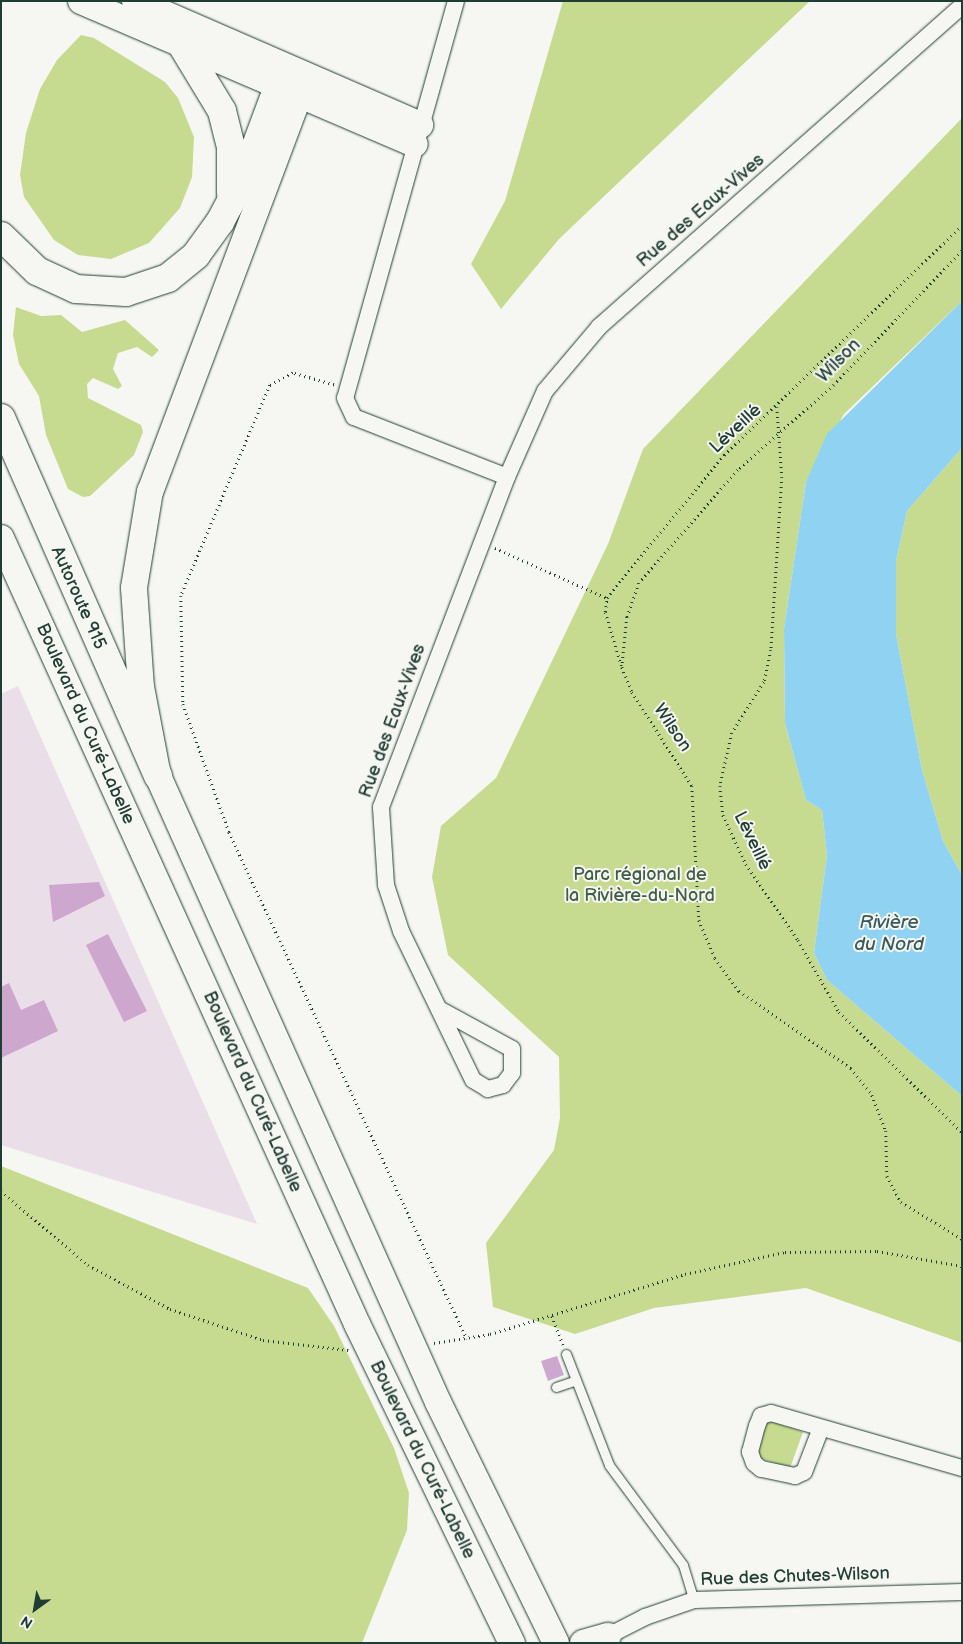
<!DOCTYPE html>
<meta charset="utf-8">
<style>
body{margin:0}
#map{position:relative;width:963px;height:1644px;overflow:hidden;background:#f6f6f2;font-family:"Balsamiq Sans",sans-serif}
div>[style]{position:absolute}
.built>*{inset:0;background:#eadee8}
.green>*{inset:0;background:#c6db90}
.water>*{inset:0;background:#90d2f2}
.building>*{inset:0;background:#cea7cf}
.path>*{height:2.5px;margin-top:-1.25px;transform-origin:0;background:repeating-linear-gradient(90deg,#1f3d34 0 1px,transparent 0 5px)}
.roads{filter:drop-shadow(0 0 1px #1f3d34) drop-shadow(0 0 1px #1f3d34)}
.service>*{height:9px;margin:-4.5px;padding:0 4.5px;transform-origin:4.5px;border-radius:4.5px;background:#f6f6f2}
.minor>*{height:16px;margin:-8px;padding:0 8px;transform-origin:8px;border-radius:8px;background:#f6f6f2}
.primary>*{height:26px;margin:-13px;padding:0 13px;transform-origin:13px;border-radius:13px;background:#f6f6f2}
.motorway>*{height:28px;margin:-14px;padding:0 14px;transform-origin:14px;border-radius:14px;background:#f6f6f2}
span{translate:-50% -50%;white-space:nowrap;text-align:center;line-height:1.15;-webkit-text-stroke:4px #f6f6f2;paint-order:stroke}
.street-label{font-size:18px;color:#1f3d34}
.park-label{font-size:18px;color:#405d46}
.water-label{font-size:19px;color:#365b5a;font-style:italic}
.frame{position:absolute;inset:0;border:2px solid #1f3d34;pointer-events:none}
.north{position:absolute;left:10px;top:1584px;width:50px;height:50px;-webkit-text-stroke:4px #f6f6f2;paint-order:stroke;rotate:212deg;font-size:14px;font-weight:700;line-height:20px;text-align:center;color:#1f3d34}
.north::after{content:'';display:block;margin:auto;width:18px;height:22px;background:#1f3d34;clip-path:polygon(50% 0,100% 100%,50% 72%,0 100%)}
</style>
<div id="map">
<div class="built">
<i style="clip-path:polygon(18px 686px,257px 1224px,1px 1145px,1px 694px)"></i>
</div>
<div class="green">
<i style="clip-path:polygon(563px 1px,810px 1px,559px 239px,501px 309px,471px 264px,505px 201px)"></i>
<i style="clip-path:polygon(81px 35px,94px 38px,165px 82px,178px 98px,194px 137px,192px 177px,180px 208px,149px 243px,111px 259px,78px 255px,54px 240px,24px 197px,20px 175px,26px 133px,40px 89px,57px 60px)"></i>
<i style="clip-path:polygon(962px 118px,962px 301px,844px 414px,806px 482px,784px 629px,785px 723px,806px 800px,822px 810px,827px 855px,814px 953px,827px 980px,962px 1096px,962px 1343px,806px 1288px,654px 1308px,575px 1334px,493px 1307px,486px 1243px,554px 1150px,560px 1118px,559px 1057px,448px 955px,432px 877px,441px 826px,496px 778px,608px 544px,643px 449px)"></i>
<i style="clip-path:polygon(16px 307px,41px 316px,61px 315px,82px 332px,125px 320px,159px 350px,152px 357px,137px 347px,118px 353px,113px 369px,122px 386px,118px 389px,93px 378px,87px 384px,88px 398px,141px 425px,143px 432px,134px 455px,90px 496px,83px 497px,68px 489px,46px 435px,39px 396px,19px 364px,13px 335px)"></i>
<i style="clip-path:polygon(962px 448px,962px 875px,943px 841px,922px 770px,896px 634px,896px 561px,907px 511px)"></i>
<i style="clip-path:polygon(1px 1166px,308px 1288px,334px 1326px,394px 1448px,409px 1493px,407px 1530px,362px 1643px,1px 1643px)"></i>
<i style="clip-path:polygon(765px 1419px,803px 1432px,790px 1468px,756px 1457px)"></i>
</div>
<div class="water">
<i style="clip-path:polygon(962px 301px,962px 448px,907px 511px,896px 561px,896px 634px,922px 770px,943px 841px,962px 875px,962px 1096px,827px 980px,814px 953px,827px 855px,822px 810px,806px 800px,785px 723px,784px 629px,806px 482px,827px 434px)"></i>
</div>
<div class="building">
<i style="clip-path:polygon(99px 882px,105px 896px,53px 922px,49px 885px)"></i>
<i style="clip-path:polygon(108px 934px,147px 1011px,124px 1022px,86px 945px)"></i>
<i style="clip-path:polygon(9px 983px,21px 1010px,44px 1000px,58px 1031px,1px 1058px,1px 987px)"></i>
<i style="clip-path:polygon(557px 1356px,564px 1375px,548px 1381px,541px 1361px)"></i>
</div>
<div class="path">
<i style="left:962px;top:251px;width:185px;rotate:133.7deg"></i>
<i style="left:834px;top:385px;width:128px;rotate:138.5deg"></i>
<i style="left:738px;top:470px;width:150px;rotate:131.2deg"></i>
<i style="left:639px;top:583px;width:36px;rotate:109deg"></i>
<i style="left:627px;top:617px;width:50px;rotate:95.7deg"></i>
<i style="left:622px;top:667px;width:27px;rotate:68deg"></i>
<i style="left:632px;top:692px;width:112px;rotate:57.4deg"></i>
<i style="left:692px;top:786px;width:134px;rotate:87deg"></i>
<i style="left:699px;top:920px;width:41px;rotate:67.2deg"></i>
<i style="left:715px;top:958px;width:41px;rotate:54deg"></i>
<i style="left:739px;top:991px;width:136px;rotate:34.5deg"></i>
<i style="left:851px;top:1068px;width:34px;rotate:52deg"></i>
<i style="left:872px;top:1095px;width:39px;rotate:69deg"></i>
<i style="left:886px;top:1131px;width:45px;rotate:88.7deg"></i>
<i style="left:887px;top:1176px;width:30px;rotate:62deg"></i>
<i style="left:901px;top:1202px;width:71px;rotate:31.2deg"></i>
<i style="left:334px;top:385px;width:43px;rotate:-163.7deg"></i>
<i style="left:293px;top:373px;width:26px;rotate:152deg"></i>
<i style="left:270px;top:385px;width:229px;rotate:112.9deg"></i>
<i style="left:181px;top:596px;width:108px;rotate:88.9deg"></i>
<i style="left:183px;top:704px;width:136px;rotate:70.2deg"></i>
<i style="left:229px;top:832px;width:560px;rotate:64.85deg"></i>
<i style="left:777px;top:407px;width:70px;rotate:85.9deg"></i>
<i style="left:782px;top:477px;width:173px;rotate:93.6deg"></i>
<i style="left:771px;top:650px;width:33px;rotate:102deg"></i>
<i style="left:764px;top:682px;width:60px;rotate:122.1deg"></i>
<i style="left:732px;top:733px;width:54px;rotate:102.8deg"></i>
<i style="left:720px;top:786px;width:29px;rotate:84deg"></i>
<i style="left:723px;top:815px;width:54px;rotate:64.9deg"></i>
<i style="left:746px;top:864px;width:92px;rotate:55.6deg"></i>
<i style="left:798px;top:940px;width:83px;rotate:60.3deg"></i>
<i style="left:839px;top:1012px;width:172px;rotate:44.3deg"></i>
<i style="left:495px;top:548px;width:123px;rotate:24.1deg"></i>
<i style="left:621px;top:666px;width:56px;rotate:-106.5deg"></i>
<i style="left:605px;top:612px;width:14px;rotate:-82deg"></i>
<i style="left:607px;top:598px;width:24px;rotate:-52deg"></i>
<i style="left:622px;top:579px;width:161px;rotate:-50.6deg"></i>
<i style="left:724px;top:455px;width:331px;rotate:-44deg"></i>
<i style="left:1px;top:1191px;width:114px;rotate:40.4deg"></i>
<i style="left:88px;top:1265px;width:93px;rotate:28.2deg"></i>
<i style="left:170px;top:1309px;width:98px;rotate:18.4deg"></i>
<i style="left:263px;top:1340px;width:86px;rotate:6.7deg"></i>
<i style="left:552px;top:1316px;width:31px;rotate:69deg"></i>
<i style="left:434px;top:1343px;width:57px;rotate:-9.1deg"></i>
<i style="left:490px;top:1334px;width:204px;rotate:-17.1deg"></i>
<i style="left:685px;top:1274px;width:102px;rotate:-12.4deg"></i>
<i style="left:785px;top:1252px;width:92px;rotate:-0.6deg"></i>
<i style="left:877px;top:1251px;width:86px;rotate:10deg"></i>
</div>
<div class="roads">
<div class="service">
<i style="left:566px;top:1354px;width:119px;rotate:68.8deg"></i>
<i style="left:609px;top:1465px;width:124px;rotate:53.5deg"></i>
<i style="left:683px;top:1565px;width:37px;rotate:73deg"></i>
<i style="left:556px;top:1387px;width:21px;rotate:-19deg"></i>
</div>
<div class="minor">
<i style="left:456px;top:1px;width:412px;rotate:105.6deg"></i>
<i style="left:345px;top:398px;width:21px;rotate:65deg"></i>
<i style="left:354px;top:417px;width:164px;rotate:21.4deg"></i>
<i style="left:439px;top:1009px;width:83px;rotate:28.7deg"></i>
<i style="left:512px;top:1049px;width:24px;rotate:90deg"></i>
<i style="left:512px;top:1073px;width:15px;rotate:127deg"></i>
<i style="left:503px;top:1085px;width:16px;rotate:165deg"></i>
<i style="left:488px;top:1089px;width:17px;rotate:-149deg"></i>
<i style="left:473px;top:1080px;width:165px;rotate:-115.8deg"></i>
<i style="left:401px;top:931px;width:48px;rotate:-108.1deg"></i>
<i style="left:386px;top:885px;width:78px;rotate:-93.7deg"></i>
<i style="left:381px;top:807px;width:353px;rotate:-69.1deg"></i>
<i style="left:507px;top:477px;width:94px;rotate:-66.2deg"></i>
<i style="left:545px;top:391px;width:84px;rotate:-49.8deg"></i>
<i style="left:599px;top:327px;width:485px;rotate:-41.5deg"></i>
<i style="left:821px;top:1428px;width:47px;rotate:111.1deg"></i>
<i style="left:804px;top:1472px;width:10px;rotate:156deg"></i>
<i style="left:795px;top:1476px;width:35px;rotate:-168deg"></i>
<i style="left:761px;top:1469px;width:9px;rotate:-139deg"></i>
<i style="left:754px;top:1463px;width:12px;rotate:-110deg"></i>
<i style="left:750px;top:1452px;width:27px;rotate:-75deg"></i>
<i style="left:757px;top:1426px;width:11px;rotate:-68deg"></i>
<i style="left:761px;top:1416px;width:10px;rotate:-17deg"></i>
<i style="left:771px;top:1413px;width:199px;rotate:16.1deg"></i>
<i style="left:608px;top:1636px;width:42px;rotate:-27.2deg"></i>
<i style="left:645px;top:1617px;width:52px;rotate:-19.1deg"></i>
<i style="left:694px;top:1600px;width:268px;rotate:-1.7deg"></i>
</div>
<div class="primary">
<i style="left:81px;top:1px;width:363px;rotate:23.2deg"></i>
<i style="left:135px;top:1px;width:311px;rotate:23.5deg"></i>
<i style="left:306px;top:77px;width:442px;rotate:110.6deg"></i>
<i style="left:150px;top:491px;width:98px;rotate:99.4deg"></i>
<i style="left:134px;top:588px;width:99px;rotate:86deg"></i>
<i style="left:141px;top:687px;width:91px;rotate:79.2deg"></i>
<i style="left:158px;top:776px;width:686px;rotate:65.9deg"></i>
<i style="left:438px;top:1402px;width:268px;rotate:63.9deg"></i>
<i style="left:1px;top:538px;width:863px;rotate:65.63deg"></i>
<i style="left:357px;top:1324px;width:355px;rotate:64.1deg"></i>
<i style="left:583px;top:1643px;width:26px;rotate:-16deg"></i>
</div>
<div class="motorway">
<i style="left:182px;top:45px;width:77px;rotate:58.8deg"></i>
<i style="left:222px;top:111px;width:36px;rotate:76deg"></i>
<i style="left:231px;top:146px;width:47px;rotate:90deg"></i>
<i style="left:1px;top:236px;width:50px;rotate:44.2deg"></i>
<i style="left:37px;top:271px;width:43px;rotate:24.8deg"></i>
<i style="left:76px;top:289px;width:50px;rotate:3.4deg"></i>
<i style="left:126px;top:292px;width:44px;rotate:-18.4deg"></i>
<i style="left:168px;top:278px;width:36px;rotate:-39deg"></i>
<i style="left:196px;top:255px;width:41px;rotate:-54deg"></i>
<i style="left:220px;top:222px;width:55px;rotate:-62deg"></i>
<i style="left:246px;top:173px;width:112px;rotate:-69.6deg"></i>
<i style="left:1px;top:418px;width:391px;rotate:66.3deg"></i>
</div>
</div>
<div class="street-label">
<span style="left:701px;top:211px;rotate:-41deg">Rue des Eaux-Vives</span>
<span style="left:839px;top:361px;rotate:-45deg">Wilson</span>
<span style="left:736px;top:429px;rotate:-43deg">Léveillé</span>
<span style="left:78px;top:598px;rotate:66deg">Autoroute 915</span>
<span style="left:393px;top:721px;rotate:-70deg">Rue des Eaux-Vives</span>
<span style="left:85px;top:724px;rotate:66deg">Boulevard du Curé-Labelle</span>
<span style="left:672px;top:728px;rotate:56deg">Wilson</span>
<span style="left:752px;top:841px;rotate:64deg">Léveillé</span>
<span style="left:252px;top:1092px;rotate:66deg">Boulevard du Curé-Labelle</span>
<span style="left:422px;top:1460px;rotate:64deg">Boulevard du Curé-Labelle</span>
<span style="left:795px;top:1577px;rotate:-2deg">Rue des Chutes-Wilson</span>
</div>
<div class="park-label">
<span style="left:640px;top:886px">Parc régional de<br>la Rivière-du-Nord</span>
</div>
<div class="water-label">
<span style="left:889px;top:934px">Rivière<br>du Nord</span>
</div>
<div class="frame"></div>
<div class="north">N</div>
</div>
